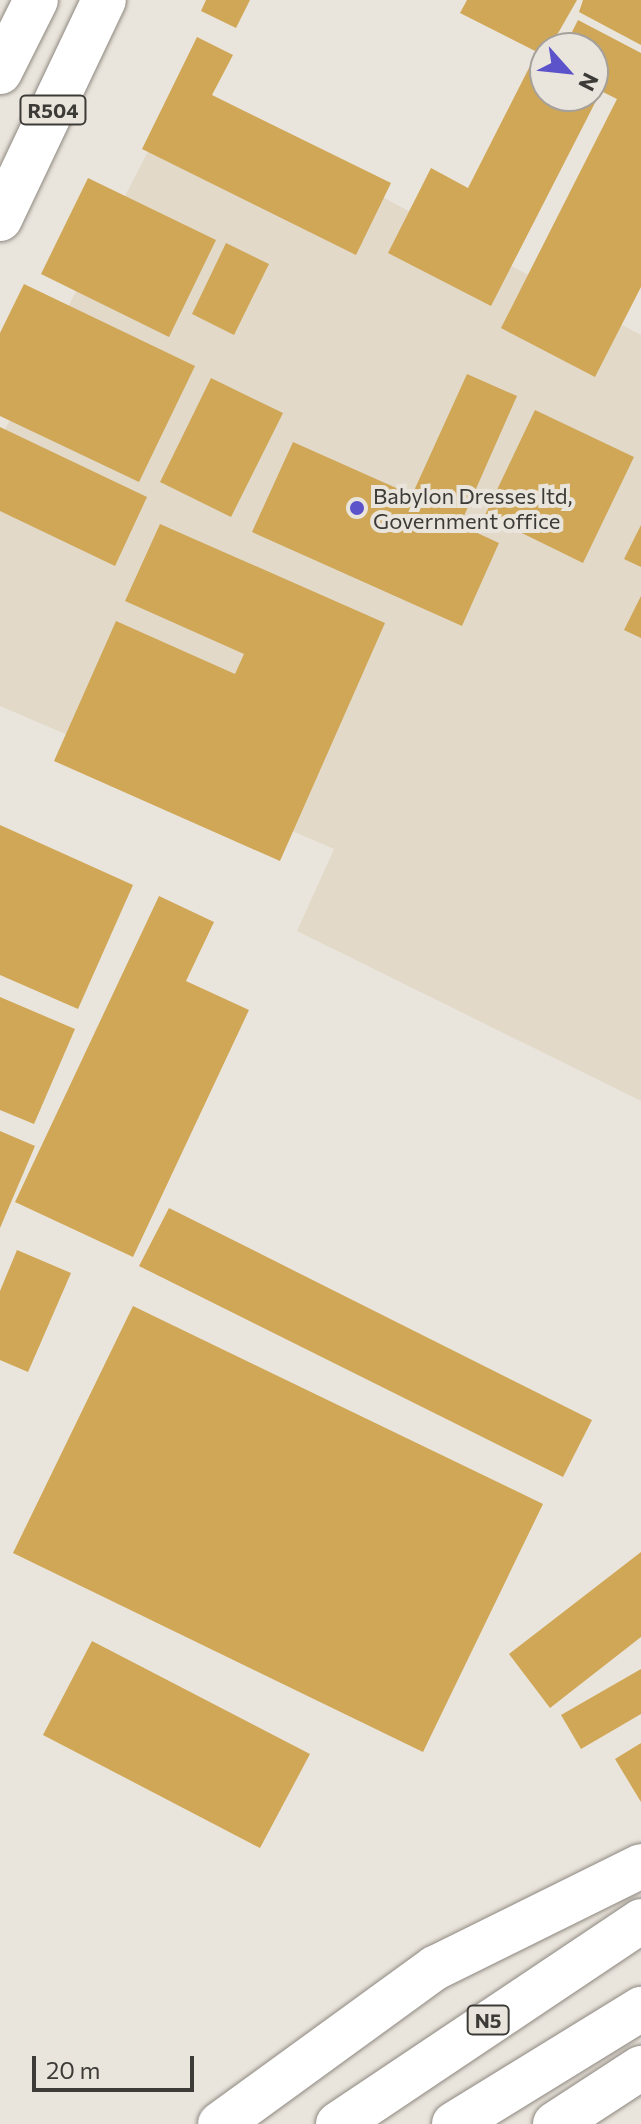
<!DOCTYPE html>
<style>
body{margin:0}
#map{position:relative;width:641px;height:2124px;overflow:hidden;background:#eae5dc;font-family:Commissioner,sans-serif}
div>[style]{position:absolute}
.built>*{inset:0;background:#e2d9c9}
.building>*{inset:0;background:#d0a756}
.roads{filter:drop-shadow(0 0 2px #8d8880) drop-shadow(0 0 2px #8d8880)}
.primary>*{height:44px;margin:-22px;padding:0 22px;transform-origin:22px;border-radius:22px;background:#fff}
.trunk>*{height:44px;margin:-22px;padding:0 22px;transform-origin:22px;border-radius:22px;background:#fff}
.dots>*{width:22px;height:22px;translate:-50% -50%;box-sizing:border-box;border:4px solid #eae5dc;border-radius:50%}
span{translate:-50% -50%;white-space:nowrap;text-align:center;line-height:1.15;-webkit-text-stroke:8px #eae5dc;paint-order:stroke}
.shield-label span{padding:2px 6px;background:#eae5dc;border:2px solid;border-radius:6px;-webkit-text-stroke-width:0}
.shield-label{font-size:20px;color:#3d3b37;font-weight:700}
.poi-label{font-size:22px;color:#3d3b37}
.left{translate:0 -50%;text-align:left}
.north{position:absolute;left:529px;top:32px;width:80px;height:80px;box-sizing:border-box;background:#eae5dc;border:2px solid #a5a19a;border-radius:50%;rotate:117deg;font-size:22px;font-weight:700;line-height:32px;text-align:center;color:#3d3b37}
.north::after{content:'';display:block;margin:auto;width:28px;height:36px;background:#5c53cb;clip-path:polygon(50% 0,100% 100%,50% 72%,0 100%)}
.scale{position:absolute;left:32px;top:2056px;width:162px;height:36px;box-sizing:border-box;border:4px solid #3d3b37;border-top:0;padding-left:10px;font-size:24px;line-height:28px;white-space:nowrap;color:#3d3b37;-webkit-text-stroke:6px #eae5dc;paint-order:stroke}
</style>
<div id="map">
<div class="built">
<i style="clip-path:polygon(180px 89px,641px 335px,641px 1101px,297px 931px,334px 849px,0 706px,0 439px)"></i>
</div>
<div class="building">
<i style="clip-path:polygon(206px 0,250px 0,236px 28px,201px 11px)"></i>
<i style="clip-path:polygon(467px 0,577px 0,545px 56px,460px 13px)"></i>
<i style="clip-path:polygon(583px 0,641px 0,641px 45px,579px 12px)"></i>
<i style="clip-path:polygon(578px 20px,641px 53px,641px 287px,595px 377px,501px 328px,617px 99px,593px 87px,593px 48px,564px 48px)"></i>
<i style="clip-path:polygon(197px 37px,233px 55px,212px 95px,391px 183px,356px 255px,142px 149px)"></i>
<i style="clip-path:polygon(531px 64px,545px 71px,545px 96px,598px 97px,491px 306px,388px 253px,431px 168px,468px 188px)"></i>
<i style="clip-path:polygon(88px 178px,216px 240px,169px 337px,41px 274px)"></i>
<i style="clip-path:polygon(226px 243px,269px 264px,234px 335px,192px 314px)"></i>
<i style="clip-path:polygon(24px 284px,195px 366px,139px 482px,0 416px,0 333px)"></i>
<i style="clip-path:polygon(467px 374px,517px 396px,460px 525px,499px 543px,462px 626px,252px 532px,293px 442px,412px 495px)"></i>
<i style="clip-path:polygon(211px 378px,283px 413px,231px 517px,160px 482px)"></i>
<i style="clip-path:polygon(535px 410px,634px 457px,583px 563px,485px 515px)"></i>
<i style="clip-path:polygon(0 427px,147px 497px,115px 566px,0 511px)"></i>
<i style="clip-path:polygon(160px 524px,385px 623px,280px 861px,54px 761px,116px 621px,235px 674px,244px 654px,125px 601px)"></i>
<i style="clip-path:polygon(641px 525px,641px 567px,624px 559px)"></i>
<i style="clip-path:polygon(641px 596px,641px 638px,624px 630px)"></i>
<i style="clip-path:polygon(0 825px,133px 885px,78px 1009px,0 975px)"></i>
<i style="clip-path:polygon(159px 896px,214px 922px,186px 981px,249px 1010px,133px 1257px,15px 1202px)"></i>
<i style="clip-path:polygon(0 997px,75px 1029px,34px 1124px,0 1110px)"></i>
<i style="clip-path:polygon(0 1131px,35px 1146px,0 1228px)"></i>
<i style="clip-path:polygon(169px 1208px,592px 1420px,563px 1477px,139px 1266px)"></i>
<i style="clip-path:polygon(17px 1250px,71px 1273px,28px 1372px,0 1360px,0 1291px)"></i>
<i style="clip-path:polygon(133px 1306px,543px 1504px,423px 1752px,13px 1553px)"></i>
<i style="clip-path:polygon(641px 1552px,641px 1637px,550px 1708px,509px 1654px)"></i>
<i style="clip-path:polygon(92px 1641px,310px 1754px,260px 1848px,43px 1735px)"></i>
<i style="clip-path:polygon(641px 1669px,641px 1714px,581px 1749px,561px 1715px)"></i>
<i style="clip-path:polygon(641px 1743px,641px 1802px,615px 1759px)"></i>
</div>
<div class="roads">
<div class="primary">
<i style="left:0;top:72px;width:80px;rotate:-63.4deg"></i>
<i style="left:0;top:219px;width:242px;rotate:-64.6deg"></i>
</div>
<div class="trunk">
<i style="left:220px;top:2124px;width:266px;rotate:-36deg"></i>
<i style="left:435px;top:1968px;width:230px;rotate:-26.3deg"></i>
<i style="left:338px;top:2124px;width:365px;rotate:-33.8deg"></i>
<i style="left:454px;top:2124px;width:220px;rotate:-31.6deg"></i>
<i style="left:555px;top:2124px;width:103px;rotate:-33.1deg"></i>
</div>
</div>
<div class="dots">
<i style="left:357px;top:508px;background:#5c53cb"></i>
</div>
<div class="shield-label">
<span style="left:53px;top:110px">R504</span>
<span style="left:488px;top:2020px">N5</span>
</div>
<div class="poi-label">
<span class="left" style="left:373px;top:508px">Babylon Dresses ltd,<br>Government office</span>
</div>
<div class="north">N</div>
<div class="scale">20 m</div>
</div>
